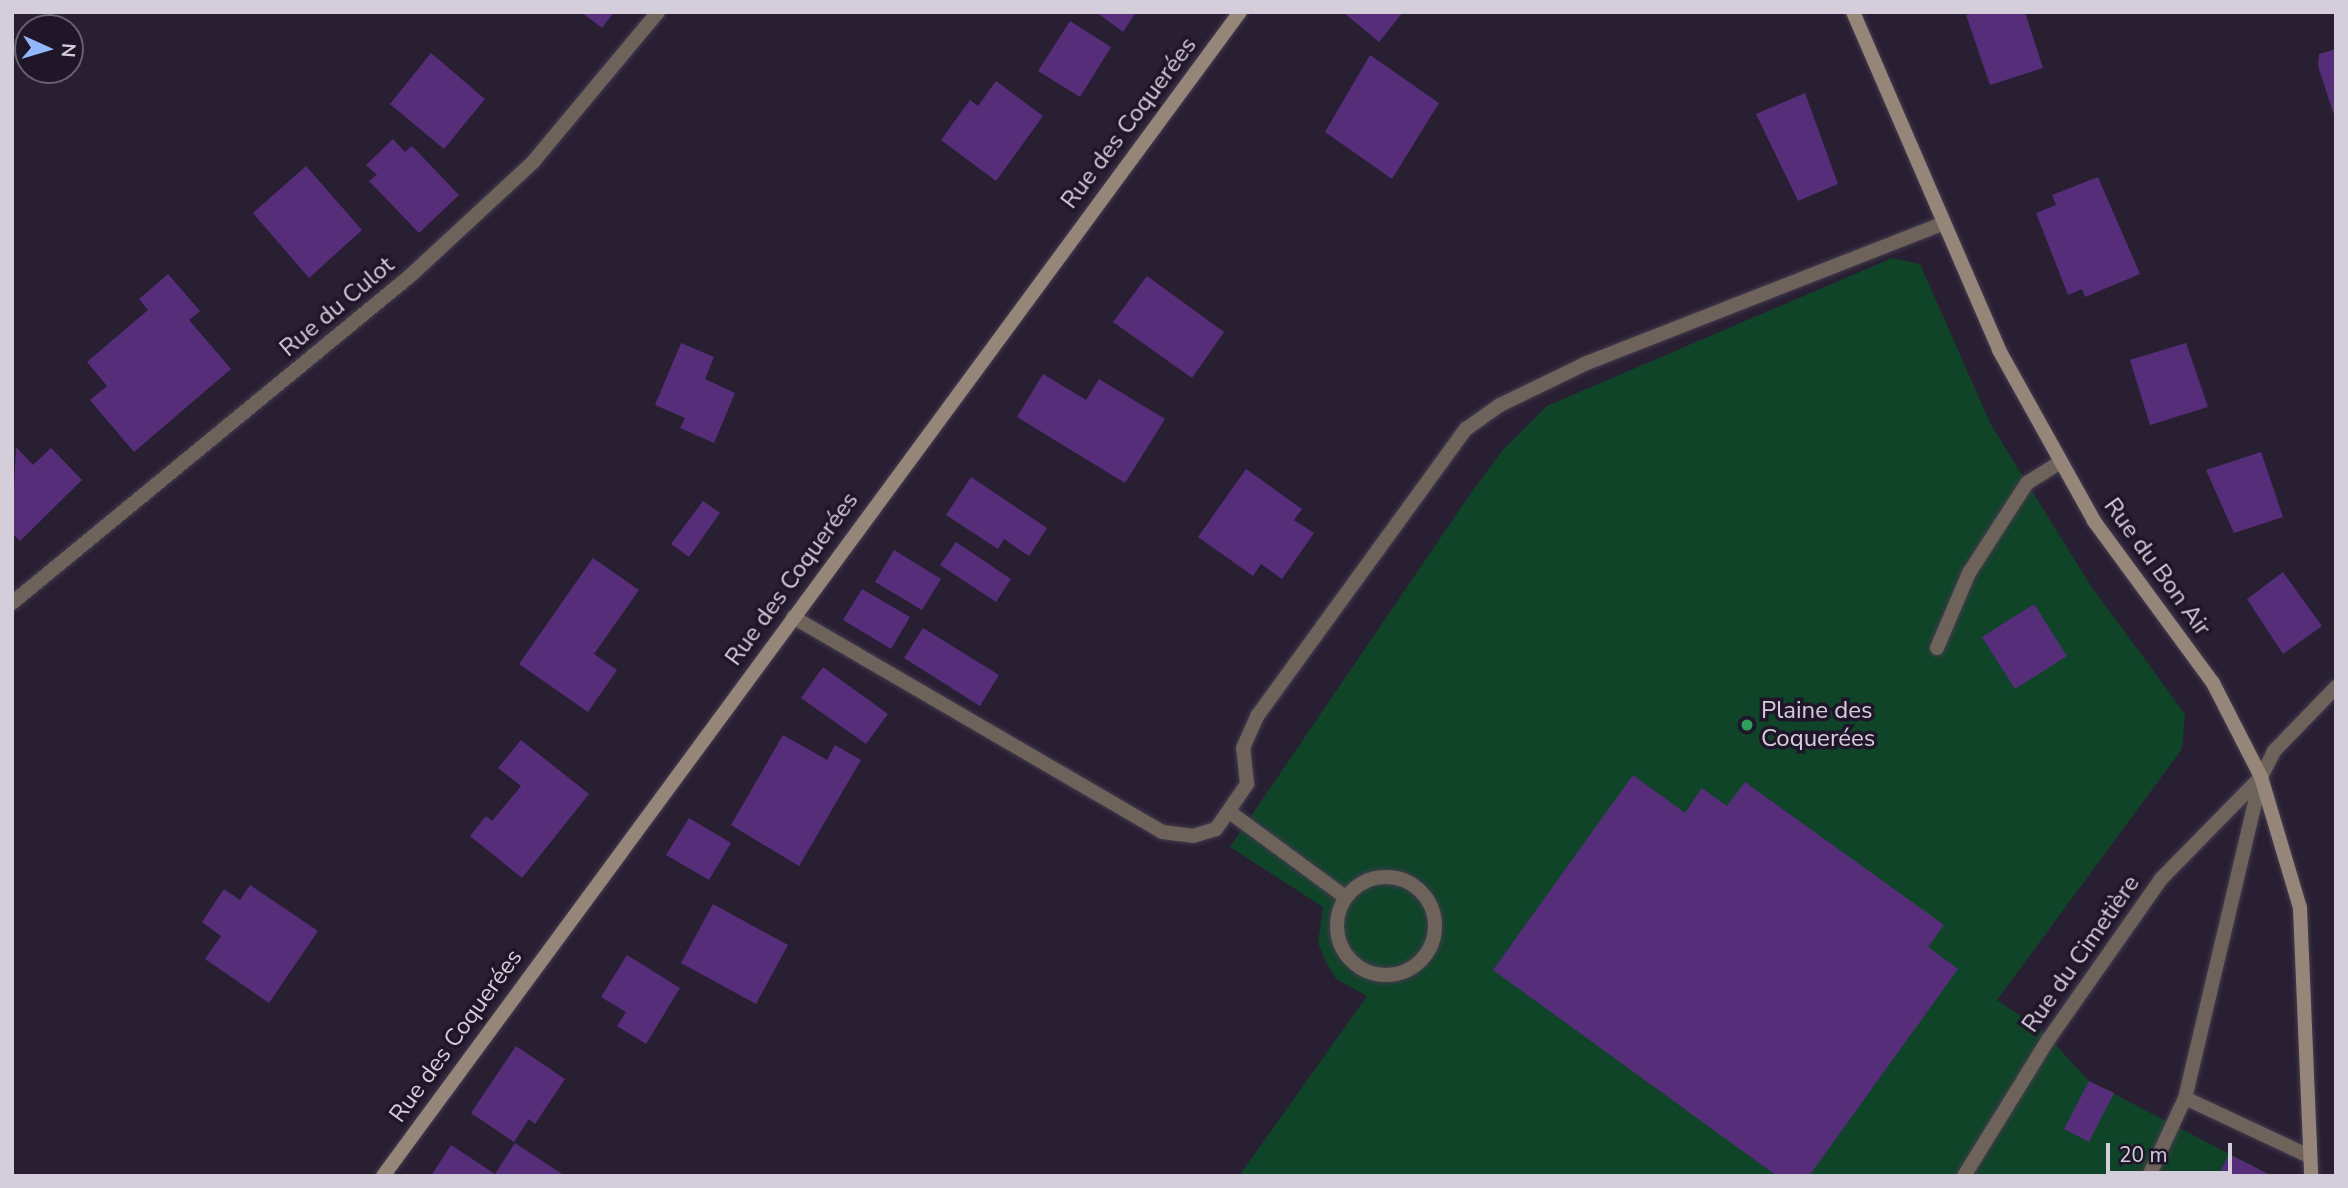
<!DOCTYPE html>
<meta charset="utf-8">
<style>
body{margin:0}
#map{position:relative;width:2348px;height:1188px;overflow:hidden;background:#291f33;font-family:"Nunito Sans",sans-serif}
div>[style]{position:absolute}
.green>*{inset:0;background:#0f4429}
.building>*{inset:0;background:#562d79}
.roads{filter:drop-shadow(0 0 2px #443b4e) drop-shadow(0 0 2px #443b4e)}
.lane>*{height:14px;margin:-7px;padding:0 7px;transform-origin:7px;border-radius:7px;background:#6d635b}
.lane>.ring{margin:-7px;padding:0;box-sizing:content-box;background:none;border:14px solid #6d635b;border-radius:50%}
.street>*{height:14px;margin:-7px;padding:0 7px;transform-origin:7px;border-radius:7px;background:#6d635b}
.secondary>*{height:14px;margin:-7px;padding:0 7px;transform-origin:7px;border-radius:7px;background:#96867a}
.dots>*{width:19px;height:19px;translate:-50% -50%;box-sizing:border-box;border:4px solid #1f1629;border-radius:50%}
span{translate:-50% -50%;white-space:nowrap;text-align:center;line-height:1.15;-webkit-text-stroke:7px #1f1629;paint-order:stroke}
.street-label{font-size:24px;color:#d4cedb}
.poi-label{font-size:24px;color:#d4cedb}
.left{translate:0 -50%;text-align:left}
.frame{position:absolute;inset:0;border:14px solid #d4cedb;pointer-events:none}
.north{position:absolute;left:14px;top:14px;width:70px;height:70px;box-sizing:border-box;background:#1f1629;border:2px solid #676070;border-radius:50%;rotate:94deg;font-size:19px;font-weight:700;line-height:28px;text-align:center;color:#d4cedb}
.north::after{content:'';display:block;margin:auto;width:24px;height:32px;background:#93b7fd;clip-path:polygon(50% 0,100% 100%,50% 72%,0 100%)}
.scale{position:absolute;left:2106px;top:1143px;width:126px;height:32px;box-sizing:border-box;border:4px solid #d4cedb;border-top:0;padding-left:9px;font-size:21px;line-height:24px;white-space:nowrap;color:#d4cedb;-webkit-text-stroke:5px #1f1629;paint-order:stroke}
</style>
<div id="map">
<div class="green">
<i style="clip-path:polygon(1892px 258px,1920px 264px,1991px 425px,2091px 586px,2185px 714px,2182px 749px,1997px 1000px,2043px 1031px,2089px 1081px,2272px 1176px,1239px 1176px,1367px 996px,1336px 979px,1326px 962px,1318px 943px,1323px 907px,1230px 847px,1473px 490px,1502px 451px,1547px 406px)"></i>
</div>
<div class="building">
<i style="clip-path:polygon(581px 12px,614px 12px,602px 28px)"></i>
<i style="clip-path:polygon(1096px 12px,1136px 12px,1123px 32px)"></i>
<i style="clip-path:polygon(1343px 12px,1403px 12px,1379px 42px)"></i>
<i style="clip-path:polygon(1973px 12px,2025px 12px,2043px 68px,1990px 85px,1966px 15px)"></i>
<i style="clip-path:polygon(1070px 21px,1111px 47px,1080px 97px,1038px 71px)"></i>
<i style="clip-path:polygon(2336px 49px,2336px 118px,2335px 118px,2318px 66px,2319px 54px)"></i>
<i style="clip-path:polygon(431px 53px,485px 99px,444px 149px,390px 104px)"></i>
<i style="clip-path:polygon(1370px 55px,1439px 103px,1392px 179px,1325px 132px)"></i>
<i style="clip-path:polygon(996px 81px,1043px 116px,996px 181px,941px 140px,970px 100px,978px 106px)"></i>
<i style="clip-path:polygon(1805px 93px,1838px 184px,1798px 201px,1756px 114px)"></i>
<i style="clip-path:polygon(393px 139px,405px 152px,412px 146px,459px 195px,419px 233px,369px 181px,377px 175px,366px 165px)"></i>
<i style="clip-path:polygon(306px 166px,362px 230px,309px 278px,253px 213px)"></i>
<i style="clip-path:polygon(2098px 177px,2140px 274px,2085px 297px,2082px 289px,2068px 295px,2036px 213px,2056px 205px,2052px 195px)"></i>
<i style="clip-path:polygon(168px 274px,200px 311px,189px 320px,231px 369px,134px 452px,90px 400px,107px 386px,87px 362px,148px 310px,139px 299px)"></i>
<i style="clip-path:polygon(1147px 276px,1224px 332px,1192px 378px,1113px 322px)"></i>
<i style="clip-path:polygon(681px 343px,714px 357px,705px 379px,735px 393px,714px 443px,680px 428px,685px 418px,655px 405px)"></i>
<i style="clip-path:polygon(2186px 343px,2208px 407px,2150px 425px,2130px 360px)"></i>
<i style="clip-path:polygon(1043px 374px,1086px 400px,1099px 379px,1165px 419px,1125px 483px,1017px 417px)"></i>
<i style="clip-path:polygon(16px 447px,33px 465px,51px 448px,82px 480px,20px 541px,12px 533px)"></i>
<i style="clip-path:polygon(2261px 452px,2283px 517px,2234px 533px,2206px 470px)"></i>
<i style="clip-path:polygon(1246px 469px,1302px 509px,1294px 520px,1314px 533px,1282px 579px,1261px 564px,1253px 576px,1198px 537px)"></i>
<i style="clip-path:polygon(971px 477px,1047px 528px,1029px 556px,1004px 539px,998px 549px,946px 515px)"></i>
<i style="clip-path:polygon(703px 501px,720px 513px,689px 557px,671px 544px)"></i>
<i style="clip-path:polygon(956px 542px,1011px 579px,996px 602px,940px 565px)"></i>
<i style="clip-path:polygon(894px 550px,941px 579px,922px 610px,875px 582px)"></i>
<i style="clip-path:polygon(593px 558px,639px 590px,594px 654px,617px 670px,588px 712px,519px 664px)"></i>
<i style="clip-path:polygon(2283px 572px,2322px 626px,2283px 654px,2247px 599px)"></i>
<i style="clip-path:polygon(862px 589px,910px 617px,891px 649px,843px 620px)"></i>
<i style="clip-path:polygon(2034px 604px,2067px 656px,2015px 689px,1982px 637px)"></i>
<i style="clip-path:polygon(923px 628px,999px 675px,980px 706px,904px 658px)"></i>
<i style="clip-path:polygon(823px 667px,888px 714px,866px 744px,801px 698px)"></i>
<i style="clip-path:polygon(783px 735px,827px 760px,835px 745px,861px 760px,799px 866px,731px 825px)"></i>
<i style="clip-path:polygon(521px 740px,589px 794px,522px 878px,470px 836px,486px 816px,492px 821px,521px 786px,498px 768px)"></i>
<i style="clip-path:polygon(1633px 775px,1685px 813px,1702px 788px,1727px 806px,1745px 782px,1944px 925px,1928px 947px,1958px 969px,1809px 1176px,1777px 1176px,1493px 970px)"></i>
<i style="clip-path:polygon(689px 818px,731px 843px,709px 880px,666px 855px)"></i>
<i style="clip-path:polygon(250px 885px,318px 931px,269px 1003px,205px 959px,221px 936px,202px 922px,224px 889px,240px 900px)"></i>
<i style="clip-path:polygon(713px 904px,788px 945px,756px 1004px,681px 963px)"></i>
<i style="clip-path:polygon(627px 955px,680px 988px,646px 1044px,617px 1026px,626px 1012px,601px 997px)"></i>
<i style="clip-path:polygon(516px 1046px,565px 1079px,535px 1124px,529px 1119px,514px 1142px,471px 1113px)"></i>
<i style="clip-path:polygon(2089px 1081px,2114px 1093px,2089px 1142px,2064px 1129px)"></i>
<i style="clip-path:polygon(515px 1143px,565px 1176px,431px 1176px,451px 1145px,495px 1174px)"></i>
<i style="clip-path:polygon(2229px 1154px,2272px 1176px,2228px 1176px,2220px 1172px)"></i>
</div>
<div class="roads">
<div class="lane">
<i style="left:793px;top:617px;width:427px;rotate:30.2deg"></i>
<i style="left:1162px;top:832px;width:31px;rotate:7deg"></i>
<i style="left:1193px;top:836px;width:24px;rotate:-17deg"></i>
<i style="left:1216px;top:829px;width:55px;rotate:-55.4deg"></i>
<i style="left:1247px;top:784px;width:36px;rotate:-96deg"></i>
<i style="left:1243px;top:748px;width:36px;rotate:-66deg"></i>
<i style="left:1258px;top:715px;width:354px;rotate:-54deg"></i>
<i style="left:1466px;top:429px;width:42px;rotate:-35.2deg"></i>
<i style="left:1500px;top:405px;width:97px;rotate:-25.8deg"></i>
<i style="left:1587px;top:363px;width:383px;rotate:-21.4deg"></i>
<i style="left:1937px;top:648px;width:82px;rotate:-66.9deg"></i>
<i style="left:1969px;top:573px;width:107px;rotate:-57.2deg"></i>
<i style="left:2027px;top:483px;width:40px;rotate:-32deg"></i>
<i style="left:2261px;top:777px;width:330px;rotate:103.3deg"></i>
<i style="left:2185px;top:1098px;width:137px;rotate:25.1deg"></i>
<i style="left:1231px;top:813px;width:140px;rotate:36.3deg"></i>
<i class="ring" style="left:1337px;top:877px;width:84px;height:84px"></i>
<i style="left:2149px;top:1176px;width:86px;rotate:-65.2deg"></i>
</div>
<div class="street">
<i style="left:12px;top:603px;width:515px;rotate:-39.41deg"></i>
<i style="left:410px;top:276px;width:168px;rotate:-42.8deg"></i>
<i style="left:533px;top:162px;width:195px;rotate:-50.2deg"></i>
<i style="left:1964px;top:1176px;width:160px;rotate:-58.3deg"></i>
<i style="left:2048px;top:1040px;width:197px;rotate:-54.9deg"></i>
<i style="left:2161px;top:879px;width:143px;rotate:-45.6deg"></i>
<i style="left:2261px;top:777px;width:29px;rotate:-63deg"></i>
<i style="left:2274px;top:751px;width:89px;rotate:-45.9deg"></i>
</div>
<div class="secondary">
<i style="left:1853px;top:12px;width:368px;rotate:66.6deg"></i>
<i style="left:1999px;top:350px;width:196px;rotate:60.9deg"></i>
<i style="left:2094px;top:521px;width:201px;rotate:53.7deg"></i>
<i style="left:2213px;top:683px;width:106px;rotate:62.9deg"></i>
<i style="left:2261px;top:777px;width:137px;rotate:73.4deg"></i>
<i style="left:2300px;top:908px;width:268px;rotate:87.6deg"></i>
<i style="left:383px;top:1176px;width:1445px;rotate:-53.64deg"></i>
</div>
</div>
<div class="dots">
<i style="left:1747px;top:725px;background:#2e9e5b"></i>
</div>
<div class="street-label">
<span style="left:1129px;top:123px;rotate:-53deg">Rue des Coquerées</span>
<span style="left:337px;top:307px;rotate:-40deg">Rue du Culot</span>
<span style="left:2157px;top:567px;rotate:54deg">Rue du Bon Air</span>
<span style="left:792px;top:579px;rotate:-54deg">Rue des Coquerées</span>
<span style="left:2081px;top:954px;rotate:-55deg">Rue du Cimetière</span>
<span style="left:456px;top:1036px;rotate:-54deg">Rue des Coquerées</span>
</div>
<div class="poi-label">
<span class="left" style="left:1761px;top:725px">Plaine des<br>Coquerées</span>
</div>
<div class="frame"></div>
<div class="north">N</div>
<div class="scale">20 m</div>
</div>
